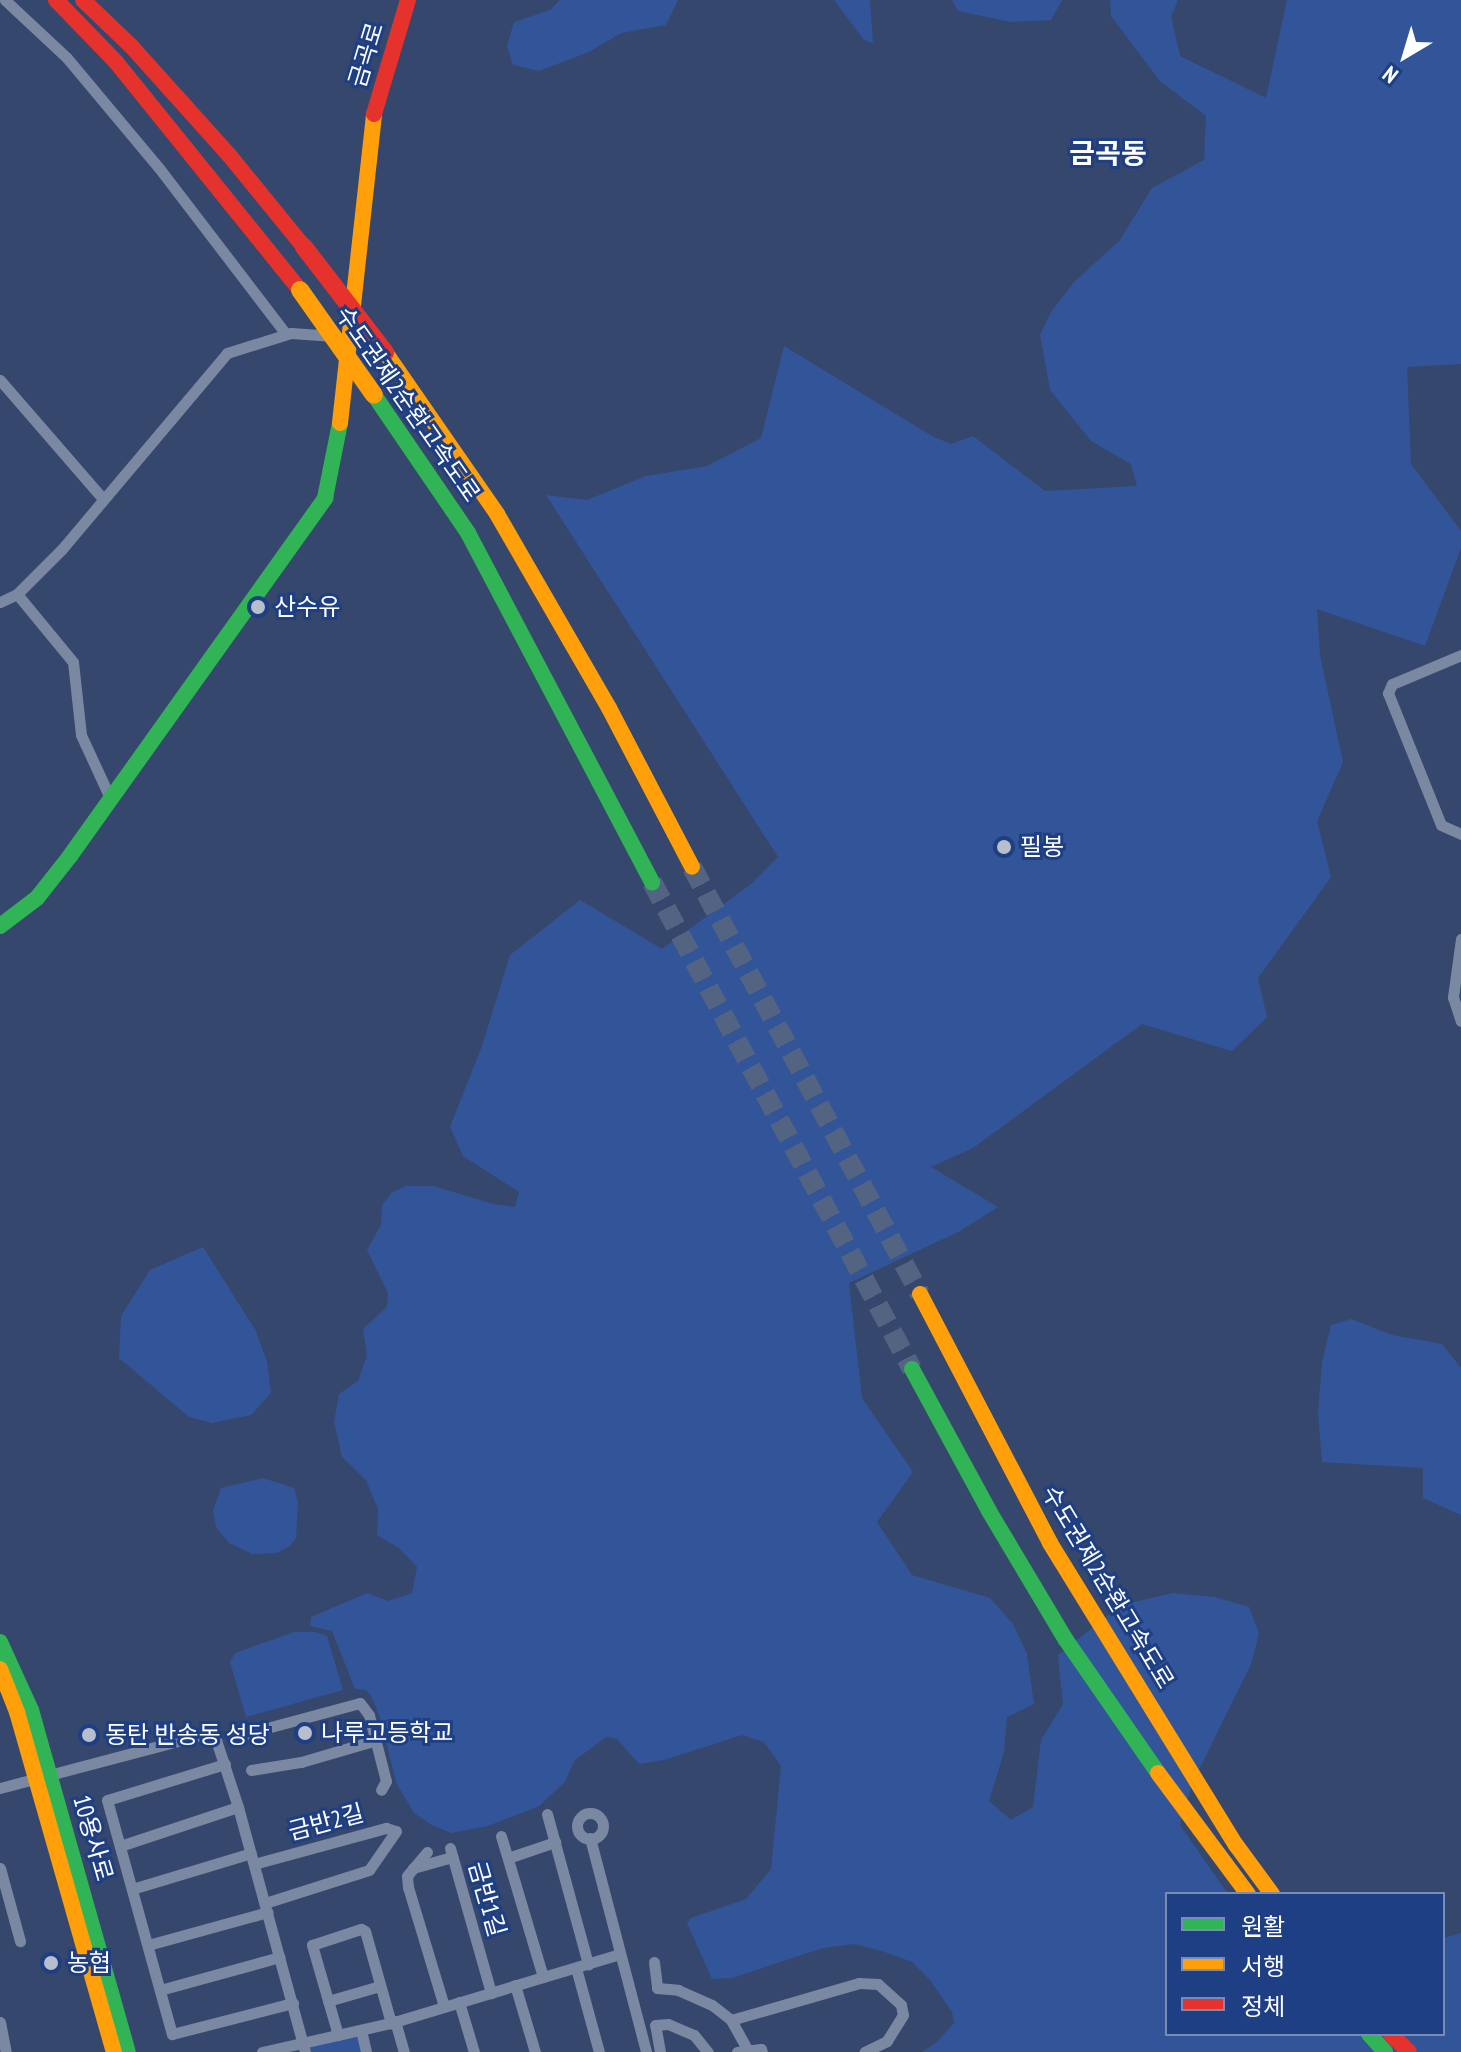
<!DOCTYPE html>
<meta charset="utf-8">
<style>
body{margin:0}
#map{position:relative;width:1461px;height:2052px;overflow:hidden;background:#35476c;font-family:"PT Sans Narrow","Noto Sans KR",sans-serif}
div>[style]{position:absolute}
.green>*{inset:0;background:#32559a}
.highway-tunnel>*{height:20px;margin-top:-10px;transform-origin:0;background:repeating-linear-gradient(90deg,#536382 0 20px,transparent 0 30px)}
.street>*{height:11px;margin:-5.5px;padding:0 5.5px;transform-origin:5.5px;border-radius:5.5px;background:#7b88a2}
.street>.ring{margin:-5.5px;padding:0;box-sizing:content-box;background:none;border:11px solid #7b88a2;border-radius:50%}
.fast>*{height:16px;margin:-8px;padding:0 8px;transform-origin:8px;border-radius:8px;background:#30b455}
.slow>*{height:16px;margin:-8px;padding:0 8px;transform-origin:8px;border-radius:8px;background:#ff9f0a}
.jam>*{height:16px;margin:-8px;padding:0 8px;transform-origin:8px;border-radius:8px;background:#e5322d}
.slow-bridge>*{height:18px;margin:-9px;padding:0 9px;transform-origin:9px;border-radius:9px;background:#ff9f0a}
.jam-bridge>*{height:18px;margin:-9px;padding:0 9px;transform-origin:9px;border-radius:9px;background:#e5322d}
.dots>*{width:22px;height:22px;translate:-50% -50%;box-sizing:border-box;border:4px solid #1e3f83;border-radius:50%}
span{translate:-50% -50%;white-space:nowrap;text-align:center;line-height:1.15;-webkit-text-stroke:6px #1e3f83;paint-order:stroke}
.street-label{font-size:24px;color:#fff}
.poi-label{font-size:24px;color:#fff}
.left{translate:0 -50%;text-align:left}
.quarter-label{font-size:28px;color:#fff;font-weight:700}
.legend{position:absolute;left:1165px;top:1892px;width:280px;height:144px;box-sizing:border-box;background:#1e3f83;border:2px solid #788cb5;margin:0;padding:10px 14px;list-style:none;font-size:24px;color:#fff}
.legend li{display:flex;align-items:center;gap:16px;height:40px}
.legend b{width:40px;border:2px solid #788cb5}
.north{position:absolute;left:1365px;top:16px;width:80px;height:80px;-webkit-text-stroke:6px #1e3f83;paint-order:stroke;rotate:218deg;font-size:22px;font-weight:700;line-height:32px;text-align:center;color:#fff}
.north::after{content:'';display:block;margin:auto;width:28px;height:36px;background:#fff;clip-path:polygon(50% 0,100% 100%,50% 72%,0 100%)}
</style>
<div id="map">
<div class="green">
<i style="clip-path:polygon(560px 0,678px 0,666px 25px,621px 33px,589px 52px,539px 71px,513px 65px,507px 46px,514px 22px,550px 10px)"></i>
<i style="clip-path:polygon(834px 0,870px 0,873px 43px,864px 40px)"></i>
<i style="clip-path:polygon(952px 0,1062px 0,1051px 20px,1011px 22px,958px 11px)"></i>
<i style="clip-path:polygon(1110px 0,1178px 0,1171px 16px,1180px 56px,1266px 98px,1287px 0,1461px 0,1461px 364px,1407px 367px,1411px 464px,1461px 531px,1461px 548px,1425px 646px,1317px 609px,1320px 655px,1343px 762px,1317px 821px,1331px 877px,1258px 978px,1267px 1017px,1232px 1051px,1142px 1024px,973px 1148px,931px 1167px,998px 1207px,960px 1231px,849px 1283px,862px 1398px,913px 1472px,877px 1522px,912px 1575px,990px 1598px,1013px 1624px,1027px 1654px,1034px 1704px,1007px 1717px,1004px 1752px,989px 1801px,1011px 1820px,1033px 1807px,1041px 1740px,1063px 1704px,1058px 1655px,1121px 1605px,1173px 1593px,1215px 1597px,1249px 1607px,1259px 1634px,1251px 1664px,1192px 1784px,1180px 1825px,1228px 1894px,1167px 1894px,1167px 2034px,1443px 2034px,1443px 1938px,1461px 1933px,1461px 2052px,922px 2052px,937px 2042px,954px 2023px,952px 2012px,930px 1980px,912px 1962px,882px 1951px,854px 1944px,823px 1948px,732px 1978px,712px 1979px,687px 1923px,691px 1918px,746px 1899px,771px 1869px,781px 1766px,764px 1742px,742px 1735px,664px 1760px,639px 1764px,617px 1739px,606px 1737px,574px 1761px,565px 1782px,539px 1806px,488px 1826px,451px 1833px,430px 1824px,414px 1813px,396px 1782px,380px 1717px,371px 1696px,366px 1690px,355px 1689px,332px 1631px,310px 1626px,311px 1617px,367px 1593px,388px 1601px,412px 1593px,417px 1567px,399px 1548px,377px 1535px,378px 1509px,366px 1480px,342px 1457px,334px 1422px,339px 1394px,358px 1381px,367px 1356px,363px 1329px,387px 1307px,388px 1293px,367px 1250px,381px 1225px,382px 1206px,391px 1193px,406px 1186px,434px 1186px,493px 1204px,515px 1207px,519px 1192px,463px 1156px,450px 1127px,482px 1046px,510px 955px,580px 900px,662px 949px,751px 884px,778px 857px,546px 495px,587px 500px,646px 476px,707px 466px,761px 438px,784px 346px,932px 436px,951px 444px,973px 436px,1045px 491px,1137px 486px,1131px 464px,1091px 441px,1050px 390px,1040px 335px,1051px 312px,1074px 282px,1120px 240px,1152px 188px,1204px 160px,1206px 116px,1160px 81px,1111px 16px)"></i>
<i style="clip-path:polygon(203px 1247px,256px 1331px,267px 1362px,271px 1393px,251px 1415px,212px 1423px,189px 1417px,119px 1358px,121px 1316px,150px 1270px)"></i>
<i style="clip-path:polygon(1351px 1319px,1392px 1335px,1442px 1344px,1461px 1368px,1461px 1515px,1423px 1498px,1423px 1468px,1322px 1462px,1318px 1413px,1322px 1362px,1331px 1325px)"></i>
<i style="clip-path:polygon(263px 1478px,294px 1488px,298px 1502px,296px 1538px,290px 1546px,277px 1553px,252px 1554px,229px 1543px,216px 1527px,213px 1511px,221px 1488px)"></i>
<i style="clip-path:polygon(294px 1632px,315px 1632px,327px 1636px,343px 1690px,246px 1717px,230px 1662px,235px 1653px)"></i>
<i style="clip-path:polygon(357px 2035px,362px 2052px,311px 2052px,309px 2046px)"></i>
</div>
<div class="highway-tunnel">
<i style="left:692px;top:867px;width:484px;rotate:61.9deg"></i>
<i style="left:652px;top:882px;width:552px;rotate:61.9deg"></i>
</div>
<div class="street">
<i style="left:5px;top:0;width:85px;rotate:43.1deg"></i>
<i style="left:67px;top:58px;width:143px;rotate:50.1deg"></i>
<i style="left:159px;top:168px;width:209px;rotate:52.6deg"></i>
<i style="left:0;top:380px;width:157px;rotate:49.1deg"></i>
<i style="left:17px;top:594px;width:88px;rotate:50.5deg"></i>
<i style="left:73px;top:662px;width:73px;rotate:83.7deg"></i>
<i style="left:81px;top:735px;width:72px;rotate:65.2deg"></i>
<i style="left:0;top:602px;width:19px;rotate:-25deg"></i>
<i style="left:17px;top:594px;width:64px;rotate:-45deg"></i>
<i style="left:62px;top:549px;width:256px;rotate:-49.9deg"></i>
<i style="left:227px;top:353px;width:67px;rotate:-17.4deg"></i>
<i style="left:291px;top:333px;width:43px;rotate:4deg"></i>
<i style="left:1461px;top:655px;width:75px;rotate:157.2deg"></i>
<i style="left:1392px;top:684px;width:10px;rotate:114deg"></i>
<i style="left:1388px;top:693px;width:142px;rotate:68.1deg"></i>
<i style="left:1441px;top:825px;width:22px;rotate:24deg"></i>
<i style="left:1461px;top:939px;width:59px;rotate:97.9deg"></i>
<i style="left:1453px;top:997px;width:25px;rotate:72deg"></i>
<i style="left:241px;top:1735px;width:123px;rotate:-15.1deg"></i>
<i style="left:360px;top:1703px;width:15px;rotate:53deg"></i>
<i style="left:369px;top:1715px;width:68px;rotate:75.6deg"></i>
<i style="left:386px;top:1781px;width:10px;rotate:119deg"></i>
<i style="left:225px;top:1764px;width:123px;rotate:163deg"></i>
<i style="left:107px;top:1800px;width:243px;rotate:74.5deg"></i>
<i style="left:172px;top:2034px;width:125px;rotate:-14.4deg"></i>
<i style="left:251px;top:1770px;width:51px;rotate:-9.1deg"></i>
<i style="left:301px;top:1762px;width:78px;rotate:-16.3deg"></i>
<i style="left:0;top:1788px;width:207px;rotate:-14.8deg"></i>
<i style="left:200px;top:1735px;width:17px;rotate:17deg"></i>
<i style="left:216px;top:1740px;width:71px;rotate:71.8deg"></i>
<i style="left:238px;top:1807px;width:254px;rotate:74.7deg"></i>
<i class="ring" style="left:577px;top:1813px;width:15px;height:15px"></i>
<i style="left:547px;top:1814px;width:156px;rotate:74.7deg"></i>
<i style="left:501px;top:1836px;width:147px;rotate:73.4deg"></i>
<i style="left:590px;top:1838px;width:221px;rotate:75.3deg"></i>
<i style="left:120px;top:1846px;width:124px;rotate:-18.3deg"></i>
<i style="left:450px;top:1848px;width:151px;rotate:74.2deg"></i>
<i style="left:427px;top:1852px;width:31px;rotate:130deg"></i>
<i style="left:407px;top:1876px;width:11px;rotate:85deg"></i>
<i style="left:408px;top:1887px;width:124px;rotate:73.2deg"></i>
<i style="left:508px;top:1858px;width:50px;rotate:-18.8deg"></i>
<i style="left:254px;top:1864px;width:137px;rotate:-15.3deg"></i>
<i style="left:386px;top:1828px;width:10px;rotate:17deg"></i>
<i style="left:396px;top:1831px;width:47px;rotate:124.7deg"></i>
<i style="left:369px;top:1870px;width:109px;rotate:162.4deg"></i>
<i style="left:0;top:1868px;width:76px;rotate:74.7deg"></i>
<i style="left:413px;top:1868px;width:41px;rotate:-15.8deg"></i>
<i style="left:132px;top:1889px;width:124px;rotate:-16.8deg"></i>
<i style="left:148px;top:1945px;width:124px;rotate:-15.4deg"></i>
<i style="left:654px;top:1962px;width:26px;rotate:83deg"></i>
<i style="left:657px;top:1988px;width:21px;rotate:5deg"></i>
<i style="left:678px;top:1990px;width:37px;rotate:24deg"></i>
<i style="left:712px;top:2005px;width:24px;rotate:38deg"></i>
<i style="left:731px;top:2020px;width:33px;rotate:61deg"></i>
<i style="left:576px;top:1968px;width:87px;rotate:74.7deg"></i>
<i style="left:515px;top:1985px;width:70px;rotate:73.4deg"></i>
<i style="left:160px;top:1990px;width:124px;rotate:-15.4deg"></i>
<i style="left:328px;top:2001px;width:54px;rotate:-16.1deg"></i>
<i style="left:459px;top:2002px;width:52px;rotate:73.3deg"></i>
<i style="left:731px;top:2020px;width:133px;rotate:-16.1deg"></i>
<i style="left:859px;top:1983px;width:19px;rotate:3deg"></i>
<i style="left:878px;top:1984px;width:31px;rotate:42deg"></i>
<i style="left:901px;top:2005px;width:10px;rotate:79deg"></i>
<i style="left:903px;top:2015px;width:31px;rotate:122deg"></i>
<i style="left:887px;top:2041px;width:25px;rotate:154deg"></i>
<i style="left:395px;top:2021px;width:32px;rotate:74deg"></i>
<i style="left:0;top:2022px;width:31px;rotate:79deg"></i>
<i style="left:361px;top:2030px;width:23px;rotate:77deg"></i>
<i style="left:338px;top:2035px;width:94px;rotate:-106.1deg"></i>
<i style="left:312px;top:1945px;width:52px;rotate:-18.1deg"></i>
<i style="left:361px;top:1929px;width:4px;rotate:27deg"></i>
<i style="left:365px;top:1931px;width:96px;rotate:74.2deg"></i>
<i style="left:262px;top:2052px;width:132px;rotate:-12.7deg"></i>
<i style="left:391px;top:2023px;width:239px;rotate:-16.8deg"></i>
<i style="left:660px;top:2052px;width:27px;rotate:-100deg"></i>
<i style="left:655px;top:2025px;width:13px;rotate:-4deg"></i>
<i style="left:668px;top:2024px;width:28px;rotate:23deg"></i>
<i style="left:694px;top:2035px;width:22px;rotate:51deg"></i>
<i style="left:737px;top:2052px;width:24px;rotate:-7deg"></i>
<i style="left:761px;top:2049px;width:3px;rotate:72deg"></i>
</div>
<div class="fast">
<i style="left:374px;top:395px;width:167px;rotate:55.7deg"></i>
<i style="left:468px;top:533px;width:395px;rotate:62.2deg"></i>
<i style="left:0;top:926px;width:46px;rotate:-37.1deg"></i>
<i style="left:37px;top:898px;width:53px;rotate:-51.8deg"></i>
<i style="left:70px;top:856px;width:440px;rotate:-54.5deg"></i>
<i style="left:325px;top:498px;width:76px;rotate:-78.7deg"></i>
<i style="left:912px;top:1369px;width:162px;rotate:61.5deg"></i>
<i style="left:989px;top:1511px;width:150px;rotate:59.2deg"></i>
<i style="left:1066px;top:1640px;width:162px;rotate:55.3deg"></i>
<i style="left:0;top:1642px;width:75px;rotate:65.5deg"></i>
<i style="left:31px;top:1710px;width:355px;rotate:74.2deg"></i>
<i style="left:1369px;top:2034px;width:24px;rotate:48deg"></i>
</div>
<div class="slow">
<i style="left:385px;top:352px;width:197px;rotate:55.3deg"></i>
<i style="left:497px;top:514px;width:224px;rotate:60deg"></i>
<i style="left:609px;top:708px;width:179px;rotate:62.4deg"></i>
<i style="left:340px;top:423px;width:311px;rotate:-83.7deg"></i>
<i style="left:920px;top:1294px;width:281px;rotate:62.4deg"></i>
<i style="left:1050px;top:1543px;width:355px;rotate:58.4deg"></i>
<i style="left:1236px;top:1845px;width:61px;rotate:53.7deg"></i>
<i style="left:0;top:1669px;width:46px;rotate:68.4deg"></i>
<i style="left:17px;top:1712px;width:354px;rotate:74.1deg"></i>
<i style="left:1158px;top:1773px;width:151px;rotate:53.4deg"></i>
</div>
<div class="jam">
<i style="left:56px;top:0;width:86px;rotate:45.9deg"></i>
<i style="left:116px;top:62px;width:293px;rotate:51.1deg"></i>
<i style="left:83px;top:0;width:68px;rotate:43.8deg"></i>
<i style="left:132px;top:47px;width:145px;rotate:48.1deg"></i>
<i style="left:229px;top:155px;width:119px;rotate:50.8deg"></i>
<i style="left:374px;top:114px;width:119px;rotate:-73.4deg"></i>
<i style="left:1391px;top:2034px;width:25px;rotate:45deg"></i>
</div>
<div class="slow-bridge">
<i style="left:300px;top:290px;width:128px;rotate:54.8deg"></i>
</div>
<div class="jam-bridge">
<i style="left:304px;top:247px;width:133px;rotate:52.4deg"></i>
</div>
<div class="dots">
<i style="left:258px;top:607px;background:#b8bfcc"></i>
<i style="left:1004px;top:847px;background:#b8bfcc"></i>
<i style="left:305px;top:1733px;background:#b8bfcc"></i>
<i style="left:89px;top:1735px;background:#b8bfcc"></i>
<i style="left:51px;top:1963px;background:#b8bfcc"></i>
</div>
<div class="street-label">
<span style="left:366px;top:55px;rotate:-73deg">금곡로</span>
<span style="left:408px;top:404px;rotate:55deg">수도권제2순환고속도로</span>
<span style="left:1108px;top:1587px;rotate:59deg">수도권제2순환고속도로</span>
<span style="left:326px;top:1822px;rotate:-15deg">금반2길</span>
<span style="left:93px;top:1838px;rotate:74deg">10용사로</span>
<span style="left:487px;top:1899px;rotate:74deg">금반1길</span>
</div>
<div class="poi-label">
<span class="left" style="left:274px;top:607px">산수유</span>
<span class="left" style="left:1020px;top:847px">필봉</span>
<span class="left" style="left:321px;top:1733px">나루고등학교</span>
<span class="left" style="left:105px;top:1735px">동탄 반송동 성당</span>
<span class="left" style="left:67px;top:1963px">농협</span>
</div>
<div class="quarter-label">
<span style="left:1108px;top:153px">금곡동</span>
</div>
<ul class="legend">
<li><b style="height:10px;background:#30b455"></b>원활</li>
<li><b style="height:10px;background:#ff9f0a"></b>서행</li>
<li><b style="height:10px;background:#e5322d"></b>정체</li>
</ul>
<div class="north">N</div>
</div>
